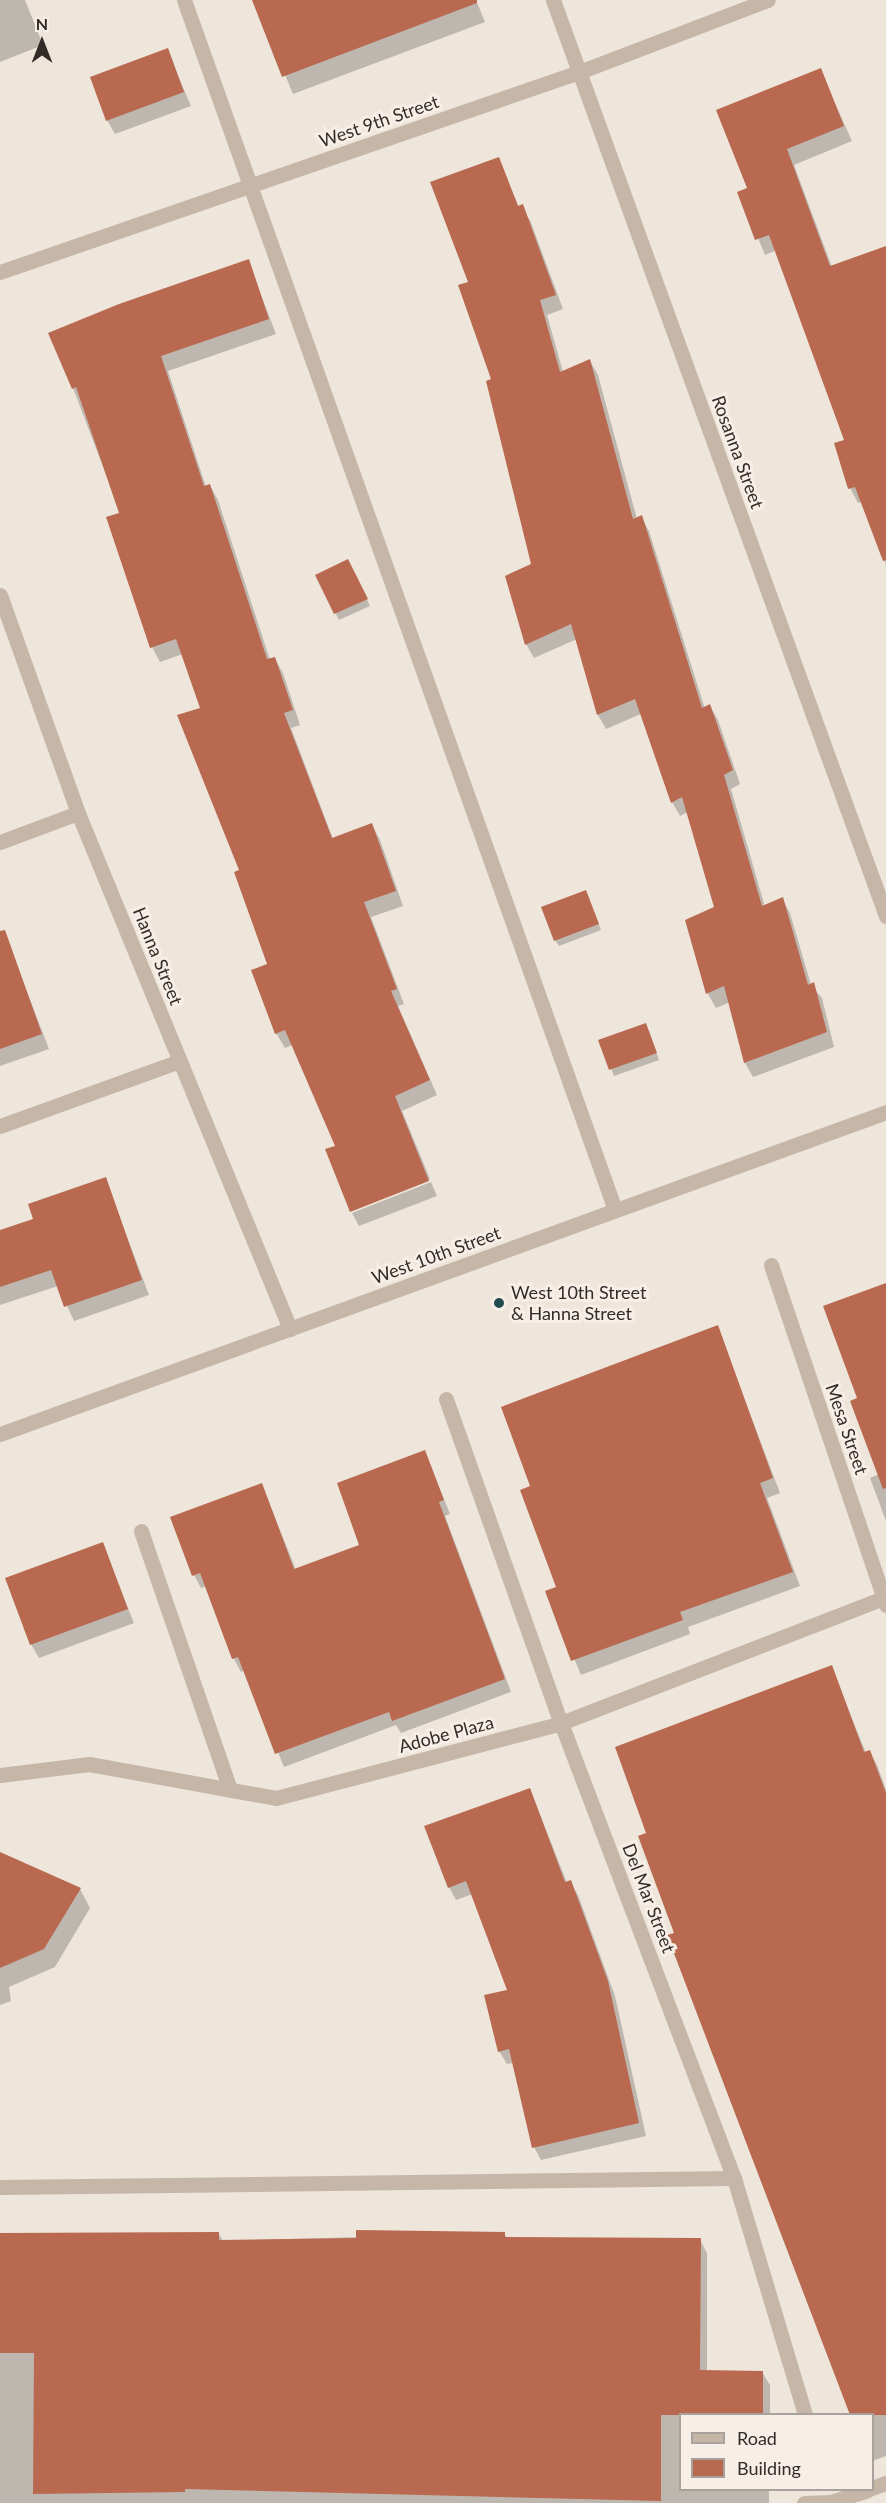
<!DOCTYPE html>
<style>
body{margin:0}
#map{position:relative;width:886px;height:2503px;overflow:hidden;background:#eee5db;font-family:Lato,sans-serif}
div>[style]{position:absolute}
.shadow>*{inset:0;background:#0003}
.building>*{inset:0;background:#b86950}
.service>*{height:15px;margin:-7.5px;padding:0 7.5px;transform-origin:7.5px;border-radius:7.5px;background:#c5b6a8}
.minor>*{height:15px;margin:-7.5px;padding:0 7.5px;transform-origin:7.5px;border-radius:7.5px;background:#c5b6a8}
.tertiary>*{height:15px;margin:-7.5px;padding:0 7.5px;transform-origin:7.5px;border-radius:7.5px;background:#c5b6a8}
.dots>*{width:16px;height:16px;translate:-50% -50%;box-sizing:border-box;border:3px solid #f7efe7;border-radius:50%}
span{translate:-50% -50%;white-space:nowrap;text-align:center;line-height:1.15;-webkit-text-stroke:6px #f7efe7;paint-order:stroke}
.street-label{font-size:18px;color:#332b28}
.poi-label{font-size:18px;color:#332b28}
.left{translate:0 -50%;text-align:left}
.legend{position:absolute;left:679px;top:2413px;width:195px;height:78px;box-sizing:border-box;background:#f7efe7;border:2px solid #a9a19b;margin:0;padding:8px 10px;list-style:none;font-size:18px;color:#332b28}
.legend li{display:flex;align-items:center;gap:12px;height:30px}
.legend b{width:30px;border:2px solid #a9a19b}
.north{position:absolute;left:12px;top:12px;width:60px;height:60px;-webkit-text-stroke:4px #f7efe7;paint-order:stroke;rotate:0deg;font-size:16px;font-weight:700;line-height:24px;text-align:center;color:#332b28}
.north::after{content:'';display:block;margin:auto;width:21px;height:27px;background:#332b28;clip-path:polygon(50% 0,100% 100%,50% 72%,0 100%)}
</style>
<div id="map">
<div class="shadow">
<i style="clip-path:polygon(0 0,25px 0,43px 45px,0 62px)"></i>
<i style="clip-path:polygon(254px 0,476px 0,485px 22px,293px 94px)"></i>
<i style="clip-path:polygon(167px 50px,191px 106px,115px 134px,107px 120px)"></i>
<i style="clip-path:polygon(820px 70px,852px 141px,794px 165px,832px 267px,886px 247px,886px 565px,862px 502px,858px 503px,850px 488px,846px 441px,777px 250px,765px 255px,739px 192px,749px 189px)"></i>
<i style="clip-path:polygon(498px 159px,519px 207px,530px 220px,563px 309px,547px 315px,563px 372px,590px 361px,598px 375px,637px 519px,641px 517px,649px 531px,705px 709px,710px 706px,718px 720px,740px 784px,731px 789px,765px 907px,782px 899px,790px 913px,811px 985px,822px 998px,834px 1047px,753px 1077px,745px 1063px,730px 1002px,716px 1008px,708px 994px,687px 921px,716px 908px,688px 812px,680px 816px,672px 802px,641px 714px,606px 729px,598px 715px,577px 639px,534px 658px,526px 644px,533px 565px,470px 283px)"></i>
<i style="clip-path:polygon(248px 261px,276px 334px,168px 371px,206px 487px,210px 486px,218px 500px,270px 660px,275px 659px,283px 673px,300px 725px,291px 728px,333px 839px,372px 825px,380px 840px,403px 906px,371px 917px,404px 1004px,398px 1006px,437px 1095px,402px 1111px,430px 1179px,351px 1210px,337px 1146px,293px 1045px,285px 1048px,276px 1033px,269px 965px,202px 709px,183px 654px,160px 662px,152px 647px,121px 514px,73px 388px)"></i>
<i style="clip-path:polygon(351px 567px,370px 606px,339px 620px,317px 576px)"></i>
<i style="clip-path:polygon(589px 899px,601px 930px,559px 946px,555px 940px)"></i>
<i style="clip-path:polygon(6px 937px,49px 1049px,0 1066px,0 940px)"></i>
<i style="clip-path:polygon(649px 1031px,659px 1060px,614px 1076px,600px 1041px)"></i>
<i style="clip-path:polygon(105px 1179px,149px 1295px,74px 1321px,58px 1286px,0 1305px,0 1232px,35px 1220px)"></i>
<i style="clip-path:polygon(431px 1182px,437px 1196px,359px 1226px,352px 1213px)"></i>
<i style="clip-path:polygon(886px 1284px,886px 1521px,870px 1478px,879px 1474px,859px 1399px)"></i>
<i style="clip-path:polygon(717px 1327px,780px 1493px,767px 1498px,800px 1586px,688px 1627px,690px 1634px,581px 1675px,547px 1592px,558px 1588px)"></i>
<i style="clip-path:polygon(425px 1452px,450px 1514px,445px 1516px,511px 1692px,401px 1733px,396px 1725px,284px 1767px,245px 1670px,241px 1672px,234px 1659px,207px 1586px,201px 1588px,194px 1575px,262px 1485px,296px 1570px,361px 1546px)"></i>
<i style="clip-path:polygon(102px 1544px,134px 1623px,39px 1658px,31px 1644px)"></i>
<i style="clip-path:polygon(831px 1667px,866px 1753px,869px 1751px,877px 1765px,886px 1790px,886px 2456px,872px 2461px,872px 2414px,676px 1933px,648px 1834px)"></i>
<i style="clip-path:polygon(530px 1789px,567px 1883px,570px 1882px,578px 1895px,615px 1996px,646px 2136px,541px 2160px,534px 2147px,514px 2063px,507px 2064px,499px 2051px,509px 1991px,473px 1894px,456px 1900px,449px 1887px)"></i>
<i style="clip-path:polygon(0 1858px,80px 1889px,90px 1908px,55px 1967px,9px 1987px,11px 2001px,0 2005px)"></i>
<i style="clip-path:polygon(218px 2233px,223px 2241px,504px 2233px,507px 2238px,700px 2240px,707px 2253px,707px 2372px,762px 2372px,770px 2385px,770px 2414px,680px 2414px,680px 2490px,769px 2490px,769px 2503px,0 2503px,0 2234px)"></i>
</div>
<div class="building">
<i style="clip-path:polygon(252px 0,477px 0,477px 3px,282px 77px)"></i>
<i style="clip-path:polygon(168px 48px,184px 92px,106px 121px,90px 77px)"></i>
<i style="clip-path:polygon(821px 68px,844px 126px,787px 149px,830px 266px,886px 246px,886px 560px,883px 561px,855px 487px,848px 489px,834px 443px,844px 440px,769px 235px,755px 240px,737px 192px,747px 188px,716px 110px)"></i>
<i style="clip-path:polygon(499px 157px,518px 206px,523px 204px,556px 295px,540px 300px,560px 372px,590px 359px,633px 519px,642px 515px,702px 708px,710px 704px,733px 770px,724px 775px,762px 906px,783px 897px,808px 985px,814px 982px,827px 1032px,744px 1063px,724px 986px,706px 994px,685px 920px,714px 907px,682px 797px,671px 803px,635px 699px,597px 715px,571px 624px,525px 645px,505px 576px,531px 564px,486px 381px,491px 379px,458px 285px,468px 282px,430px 182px)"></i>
<i style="clip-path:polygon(249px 259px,269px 319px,161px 356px,204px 486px,210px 484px,267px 659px,275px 657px,293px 710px,284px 713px,332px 838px,372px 823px,396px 891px,364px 902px,397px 989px,391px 991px,430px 1080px,395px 1096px,429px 1181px,350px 1212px,325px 1149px,335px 1146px,285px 1030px,275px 1034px,251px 970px,267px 964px,234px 872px,239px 870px,177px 715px,200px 708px,176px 639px,150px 648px,106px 517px,119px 513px,76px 387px,72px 389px,48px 333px,119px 304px)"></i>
<i style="clip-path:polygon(348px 559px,368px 599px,334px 614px,315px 575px)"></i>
<i style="clip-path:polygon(586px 890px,599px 924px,554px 941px,541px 907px)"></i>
<i style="clip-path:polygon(5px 930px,42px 1034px,0 1049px,0 931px)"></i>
<i style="clip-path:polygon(646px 1023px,657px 1053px,609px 1070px,598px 1040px)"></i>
<i style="clip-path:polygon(106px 1177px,142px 1280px,64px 1307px,51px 1270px,0 1287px,0 1230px,33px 1219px,28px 1204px)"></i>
<i style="clip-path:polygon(886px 1283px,886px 1488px,883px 1489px,850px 1401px,857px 1398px,823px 1306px)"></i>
<i style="clip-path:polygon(718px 1325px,773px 1478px,760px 1483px,793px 1572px,680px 1612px,683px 1620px,571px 1661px,545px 1591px,556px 1587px,520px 1490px,530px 1486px,501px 1407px)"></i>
<i style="clip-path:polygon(425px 1450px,444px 1500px,439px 1502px,505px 1679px,392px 1721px,389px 1712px,275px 1754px,238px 1657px,232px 1659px,200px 1573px,192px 1576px,170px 1517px,262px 1483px,294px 1569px,359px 1545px,337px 1483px)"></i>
<i style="clip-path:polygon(103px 1542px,128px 1609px,30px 1645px,5px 1578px)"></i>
<i style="clip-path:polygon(832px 1665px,864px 1752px,870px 1750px,886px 1793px,886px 2415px,850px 2415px,667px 1935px,674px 1933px,638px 1836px,646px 1833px,615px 1747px)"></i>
<i style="clip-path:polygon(530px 1788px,565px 1882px,571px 1880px,608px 1981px,639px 2123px,532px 2148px,509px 2049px,498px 2052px,484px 1995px,507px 1990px,466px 1881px,448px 1888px,424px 1826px)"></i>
<i style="clip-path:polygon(0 1852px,81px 1888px,44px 1949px,0 1968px)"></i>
<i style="clip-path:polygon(356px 2230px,505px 2232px,505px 2237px,701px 2238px,700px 2370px,763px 2371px,763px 2415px,661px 2415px,661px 2501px,185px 2489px,185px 2492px,33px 2494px,34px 2353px,0 2353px,0 2233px,219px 2232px,219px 2240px,356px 2238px)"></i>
</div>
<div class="service">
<i style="left:184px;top:0;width:1284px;rotate:70.39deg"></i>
<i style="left:0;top:1126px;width:191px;rotate:-19.9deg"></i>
</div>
<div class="minor">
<i style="left:553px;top:0;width:975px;rotate:70.02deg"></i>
<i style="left:0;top:272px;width:613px;rotate:-19.06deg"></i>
<i style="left:579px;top:72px;width:202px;rotate:-20.9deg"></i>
<i style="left:0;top:595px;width:232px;rotate:70.3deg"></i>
<i style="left:78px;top:813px;width:558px;rotate:67.66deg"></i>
<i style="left:0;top:842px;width:83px;rotate:-20.4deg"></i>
<i style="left:771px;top:1265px;width:359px;rotate:71.3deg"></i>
<i style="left:446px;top:1399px;width:344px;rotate:70.5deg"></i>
<i style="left:561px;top:1723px;width:487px;rotate:69.2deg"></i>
<i style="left:734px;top:2178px;width:246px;rotate:73.3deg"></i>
<i style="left:141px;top:1531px;width:274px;rotate:71deg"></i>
<i style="left:0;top:1775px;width:90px;rotate:-7deg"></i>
<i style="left:89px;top:1764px;width:190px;rotate:10.3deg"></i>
<i style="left:276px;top:1798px;width:295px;rotate:-14.7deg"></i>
<i style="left:561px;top:1723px;width:345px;rotate:-21.2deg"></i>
<i style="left:0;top:2187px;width:734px;rotate:-0.7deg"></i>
<i style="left:872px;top:2488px;width:15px;rotate:-20deg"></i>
<i style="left:804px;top:2503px;width:27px;rotate:-2deg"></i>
<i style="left:831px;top:2502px;width:38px;rotate:-18deg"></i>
</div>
<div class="tertiary">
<i style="left:0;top:1434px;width:943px;rotate:-19.97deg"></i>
</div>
<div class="dots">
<i style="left:499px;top:1303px;background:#224c4f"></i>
</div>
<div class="street-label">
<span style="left:379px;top:121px;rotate:-19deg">West 9th Street</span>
<span style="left:738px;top:452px;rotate:70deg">Rosanna Street</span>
<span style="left:158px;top:956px;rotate:68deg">Hanna Street</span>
<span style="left:436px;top:1255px;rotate:-20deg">West 10th Street</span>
<span style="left:847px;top:1429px;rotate:71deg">Mesa Street</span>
<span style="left:446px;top:1734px;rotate:-15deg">Adobe Plaza</span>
<span style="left:649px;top:1898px;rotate:69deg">Del Mar Street</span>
</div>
<div class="poi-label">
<span class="left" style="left:511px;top:1303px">West 10th Street<br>&amp; Hanna Street</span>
</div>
<ul class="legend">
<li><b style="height:8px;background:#c5b6a8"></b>Road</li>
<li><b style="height:16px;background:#b86950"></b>Building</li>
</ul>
<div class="north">N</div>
</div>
